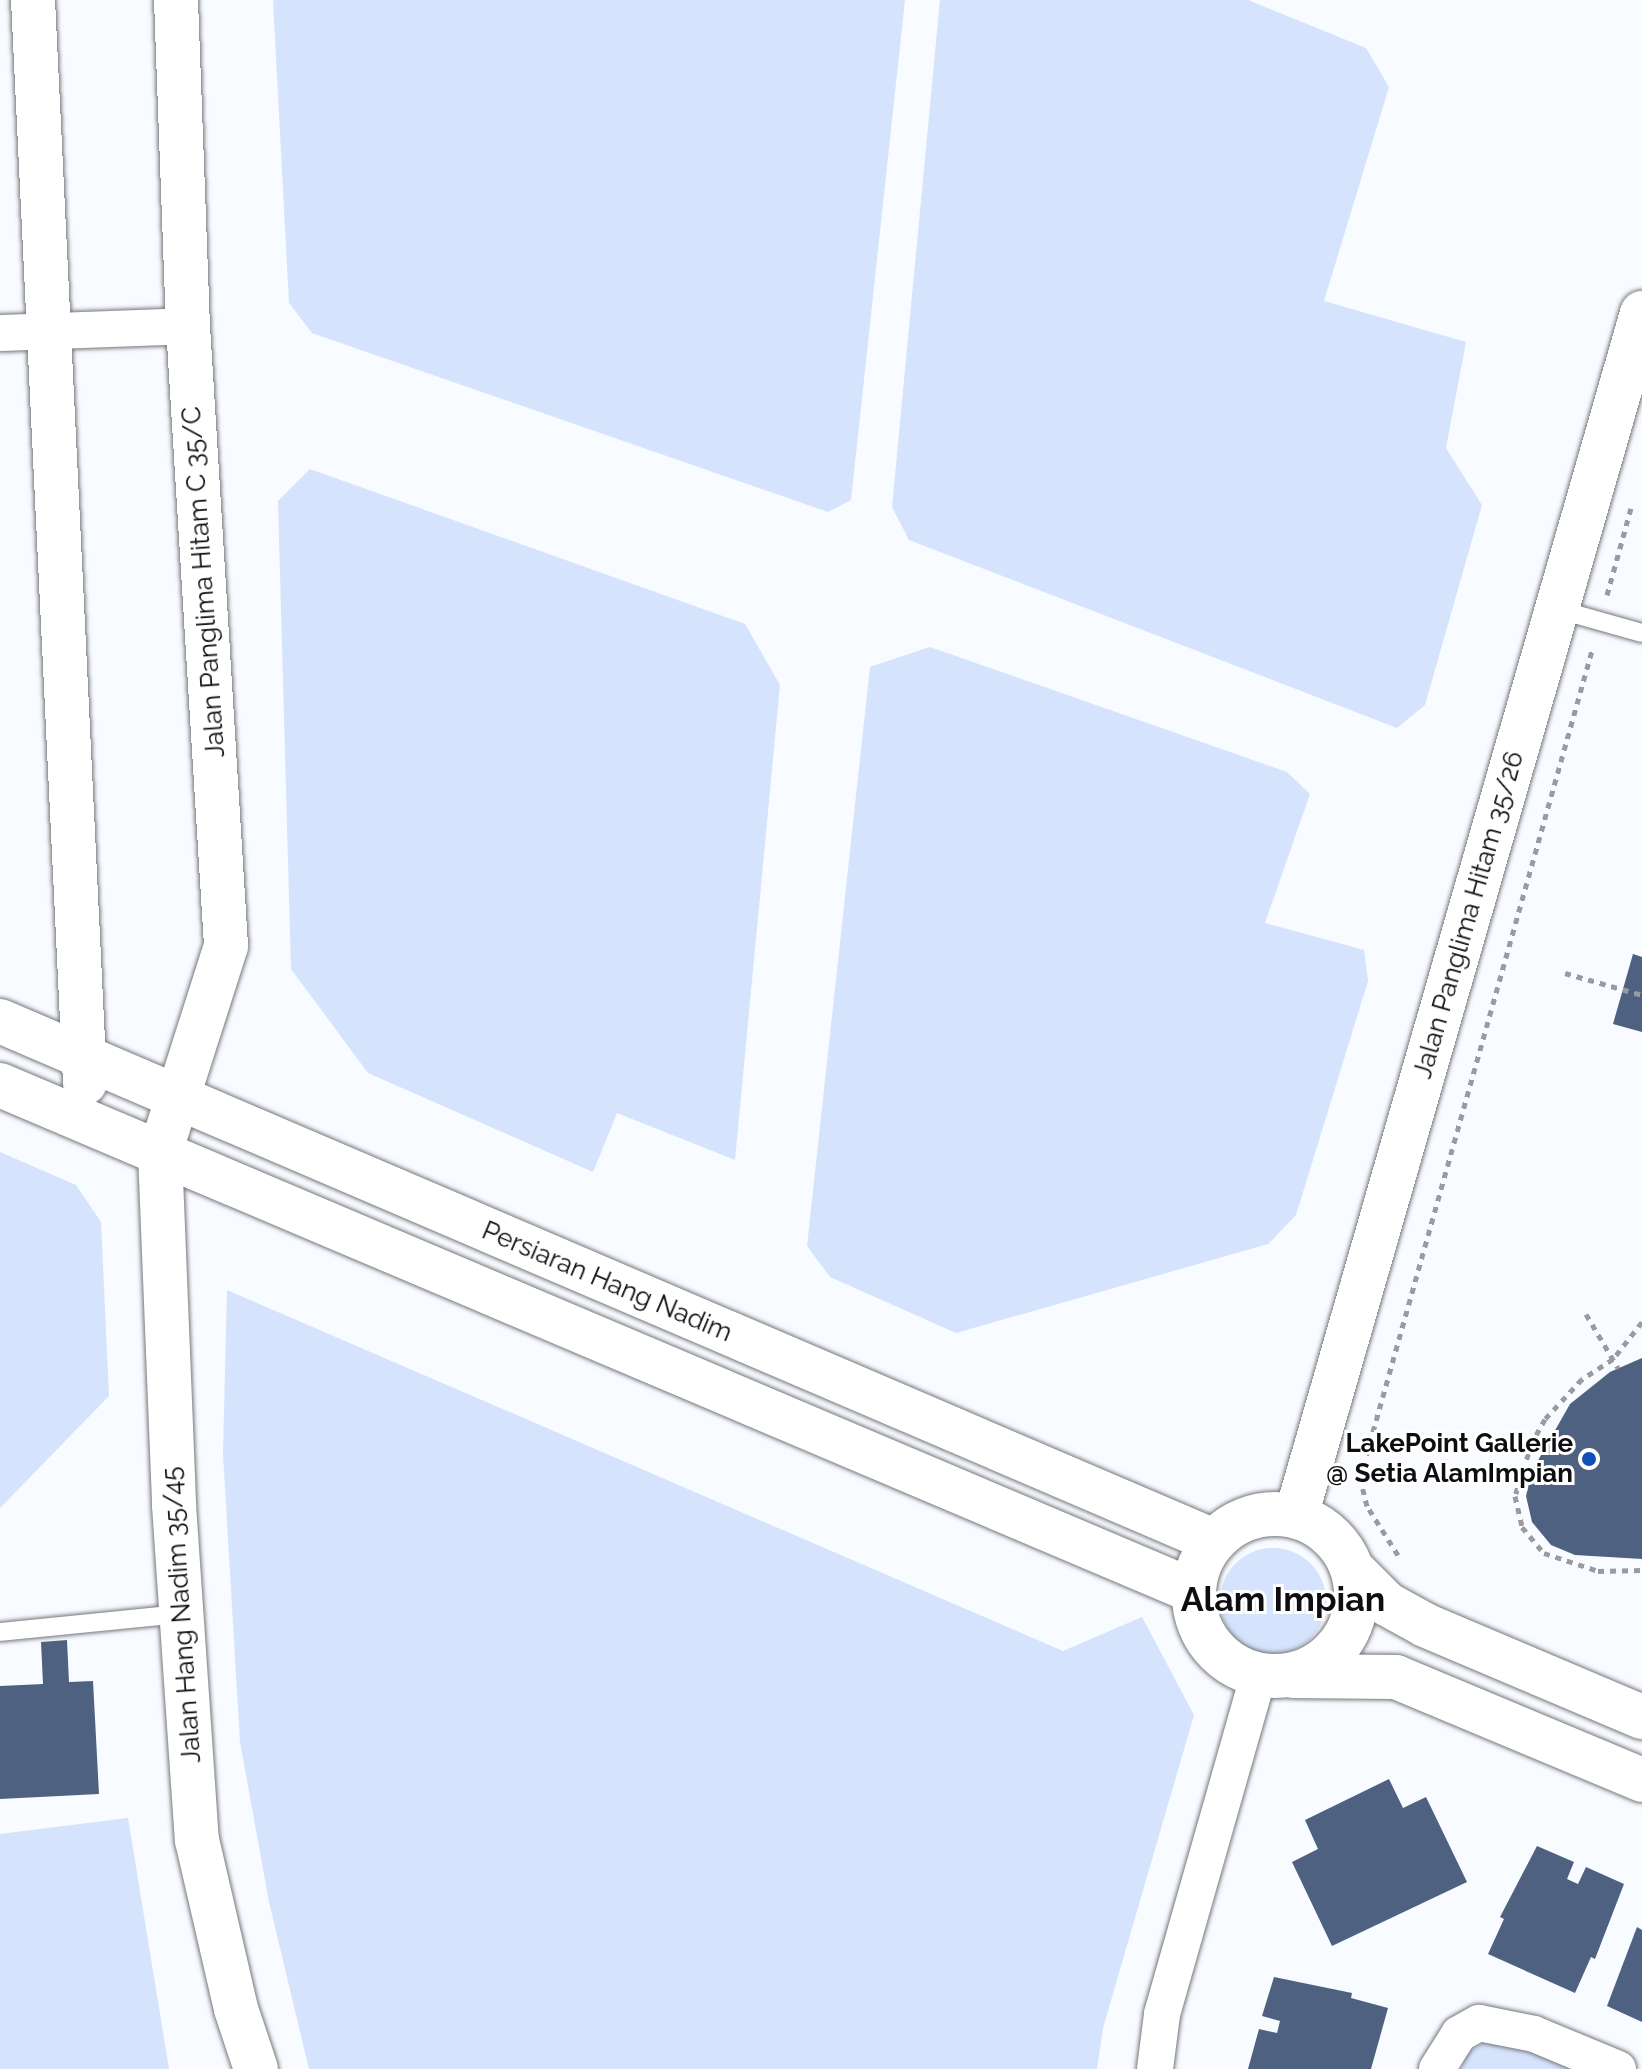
<!DOCTYPE html>
<style>
body{margin:0}
#map{position:relative;width:1642px;height:2069px;overflow:hidden;background:#f8fbff;font-family:Raleway,sans-serif}
div>[style]{position:absolute}
.green>*{inset:0;background:#d5e3fc}
.round{border-radius:50%}
.building>*{inset:0;background:#4e6181}
.path>*{height:5px;margin-top:-2.5px;transform-origin:0;background:repeating-linear-gradient(90deg,#999b9e 0 6px,transparent 0 12px)}
.roads{filter:drop-shadow(0 0 2px #76787c) drop-shadow(0 0 2px #76787c)}
.lane>*{height:18px;margin:-9px;padding:0 9px;transform-origin:9px;border-radius:9px;background:#fff}
.street>*{height:36px;margin:-18px;padding:0 18px;transform-origin:18px;border-radius:18px;background:#fff}
.secondary>*{height:44px;margin:-22px;padding:0 22px;transform-origin:22px;border-radius:22px;background:#fff}
.secondary>.ring{margin:-22px;padding:0;box-sizing:content-box;background:none;border:44px solid #fff;border-radius:50%}
.dots>*{width:22px;height:22px;translate:-50% -50%;box-sizing:border-box;border:4px solid #fff;border-radius:50%}
span{translate:-50% -50%;white-space:nowrap;text-align:center;line-height:1.15;-webkit-text-stroke:6px #fff;paint-order:stroke}
.street-label{font-size:26px;color:#0e0e10}
.poi-label{font-size:26px;color:#0e0e10;font-weight:700}
.right{translate:-100% -50%;text-align:right}
.district-label{font-size:34px;color:#0e0e10;font-weight:700}
</style>
<div id="map">
<div class="green">
<i style="clip-path:polygon(273px 0,905px 0,851px 500px,828px 512px,312px 333px,289px 303px)"></i>
<i style="clip-path:polygon(940px 0,1248px 0,1366px 48px,1389px 87px,1324px 301px,1466px 342px,1446px 448px,1482px 505px,1425px 705px,1397px 728px,909px 540px,892px 507px)"></i>
<i style="clip-path:polygon(310px 469px,745px 624px,780px 685px,735px 1160px,617px 1113px,593px 1172px,368px 1073px,291px 969px,278px 501px)"></i>
<i style="clip-path:polygon(930px 647px,1287px 772px,1310px 794px,1265px 923px,1364px 950px,1368px 981px,1296px 1215px,1268px 1244px,956px 1333px,830px 1277px,807px 1246px,870px 667px)"></i>
<i style="clip-path:polygon(0 1152px,76px 1185px,101px 1222px,109px 1396px,0 1508px)"></i>
<i style="clip-path:polygon(227px 1290px,1063px 1651px,1142px 1617px,1194px 1715px,1103px 2028px,1097px 2069px,309px 2069px,269px 1902px,240px 1742px,223px 1454px)"></i>
<i class="round" style="left:1220px;top:1548px;width:106px;height:106px"></i>
<i style="clip-path:polygon(128px 1818px,169px 2069px,0 2069px,0 1834px)"></i>
<i style="clip-path:polygon(1508px 2040px,1573px 2069px,1461px 2069px,1467px 2053px,1484px 2043px)"></i>
</div>
<div class="building">
<i style="clip-path:polygon(1633px 954px,1642px 957px,1642px 1032px,1613px 1024px)"></i>
<i style="clip-path:polygon(1642px 1358px,1642px 1559px,1575px 1555px,1551px 1545px,1532px 1522px,1526px 1496px,1532px 1471px,1570px 1404px,1610px 1372px)"></i>
<i style="clip-path:polygon(67px 1640px,69px 1682px,93px 1681px,99px 1794px,0 1799px,0 1686px,43px 1684px,41px 1642px)"></i>
<i style="clip-path:polygon(1389px 1779px,1403px 1808px,1426px 1797px,1467px 1882px,1332px 1946px,1292px 1862px,1318px 1849px,1305px 1820px)"></i>
<i style="clip-path:polygon(1537px 1846px,1574px 1862px,1567px 1879px,1578px 1884px,1586px 1867px,1624px 1884px,1595px 1959px,1591px 1957px,1575px 1993px,1488px 1954px,1504px 1919px,1500px 1917px)"></i>
<i style="clip-path:polygon(1637px 1927px,1642px 1930px,1642px 2022px,1607px 2006px)"></i>
<i style="clip-path:polygon(1274px 1977px,1352px 1993px,1351px 1998px,1388px 2008px,1371px 2069px,1248px 2069px,1259px 2029px,1277px 2033px,1280px 2021px,1262px 2016px)"></i>
</div>
<div class="path">
<i style="left:1607px;top:595px;width:90px;rotate:-74.6deg"></i>
<i style="left:1565px;top:973px;width:80px;rotate:15.9deg"></i>
<i style="left:1586px;top:1314px;width:63px;rotate:59.3deg"></i>
<i style="left:1642px;top:1322px;width:47px;rotate:128.1deg"></i>
<i style="left:1613px;top:1359px;width:37px;rotate:147deg"></i>
<i style="left:1582px;top:1379px;width:54px;rotate:132.8deg"></i>
<i style="left:1545px;top:1419px;width:26px;rotate:119deg"></i>
<i style="left:1532px;top:1442px;width:57px;rotate:107.5deg"></i>
<i style="left:1515px;top:1496px;width:32px;rotate:77deg"></i>
<i style="left:1522px;top:1527px;width:34px;rotate:50deg"></i>
<i style="left:1544px;top:1553px;width:57px;rotate:18.4deg"></i>
<i style="left:1598px;top:1571px;width:44px;rotate:-1.3deg"></i>
<i style="left:1398px;top:1555px;width:58px;rotate:-122.3deg"></i>
<i style="left:1367px;top:1506px;width:29px;rotate:-104deg"></i>
<i style="left:1360px;top:1478px;width:863px;rotate:-74.34deg"></i>
</div>
<div class="roads">
<div class="lane">
<i style="left:1557px;top:609px;width:88px;rotate:15.8deg"></i>
<i style="left:0;top:1632px;width:182px;rotate:-5.7deg"></i>
</div>
<div class="street">
<i style="left:0;top:333px;width:188px;rotate:-2.1deg"></i>
<i style="left:1155px;top:2069px;width:55px;rotate:-82.7deg"></i>
<i style="left:1162px;top:2014px;width:351px;rotate:-74.1deg"></i>
<i style="left:1437px;top:2069px;width:41px;rotate:-57.8deg"></i>
<i style="left:1459px;top:2034px;width:23px;rotate:-29deg"></i>
<i style="left:1479px;top:2023px;width:56px;rotate:11.3deg"></i>
<i style="left:1534px;top:2034px;width:91px;rotate:22.6deg"></i>
</div>
<div class="secondary">
<i style="left:33px;top:0;width:1084px;rotate:87.25deg"></i>
<i style="left:176px;top:0;width:326px;rotate:87.9deg"></i>
<i style="left:188px;top:326px;width:621px;rotate:86.49deg"></i>
<i style="left:226px;top:946px;width:217px;rotate:107.7deg"></i>
<i style="left:160px;top:1153px;width:352px;rotate:87.7deg"></i>
<i style="left:174px;top:1505px;width:336px;rotate:86.1deg"></i>
<i style="left:197px;top:1840px;width:173px;rotate:77deg"></i>
<i style="left:236px;top:2009px;width:63px;rotate:71.6deg"></i>
<i style="left:0;top:1021px;width:1321px;rotate:23.19deg"></i>
<i style="left:0;top:1085px;width:1296px;rotate:22.98deg"></i>
<i class="ring" style="left:1194px;top:1514px;width:118px;height:118px"></i>
<i style="left:1296px;top:1516px;width:1252px;rotate:-73.95deg"></i>
<i style="left:1354px;top:1571px;width:47px;rotate:45deg"></i>
<i style="left:1387px;top:1604px;width:43px;rotate:28.9deg"></i>
<i style="left:1425px;top:1625px;width:236px;rotate:23deg"></i>
<i style="left:1293px;top:1676px;width:103px;rotate:0.6deg"></i>
<i style="left:1396px;top:1677px;width:267px;rotate:22.7deg"></i>
</div>
</div>
<div class="dots">
<i style="left:1589px;top:1459px;background:#124eb9"></i>
</div>
<div class="street-label">
<span style="left:204px;top:582px;rotate:-94deg">Jalan Panglima Hitam C 35/C</span>
<span style="left:1469px;top:915px;rotate:-74deg">Jalan Panglima Hitam 35/26</span>
<span style="left:607px;top:1282px;rotate:23deg">Persiaran Hang Nadim</span>
<span style="left:182px;top:1615px;rotate:-94deg">Jalan Hang Nadim 35/45</span>
</div>
<div class="poi-label">
<span class="right" style="left:1573px;top:1459px">LakePoint Gallerie<br>@ Setia AlamImpian</span>
</div>
<div class="district-label">
<span style="left:1283px;top:1600px">Alam Impian</span>
</div>
</div>
